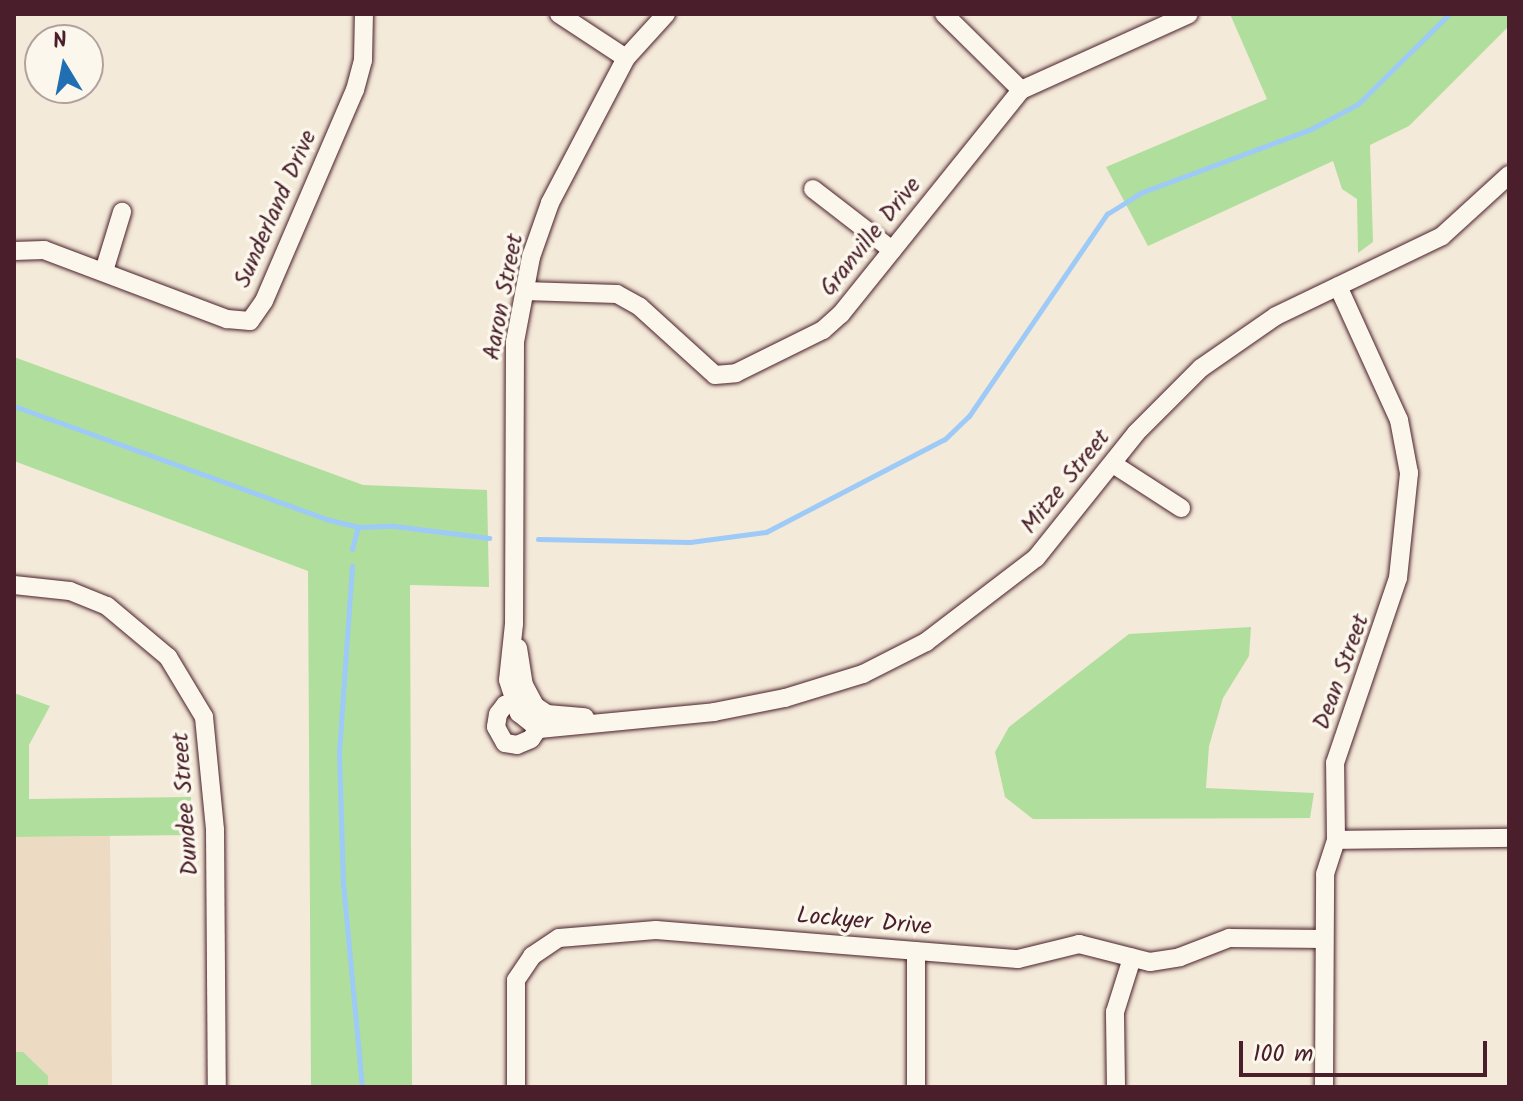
<!DOCTYPE html>
<style>
body{margin:0}
#map{position:relative;width:1523px;height:1101px;overflow:hidden;background:#f4ead9;font-family:Kalam,sans-serif}
div>[style]{position:absolute}
.built>*{inset:0;background:#ecdbc2}
.green>*{inset:0;background:#b0de9d}
.stream>*{height:5px;margin:-2.5px;padding:0 2.5px;transform-origin:2.5px;border-radius:2.5px;background:#9dcaf7}
.roads{filter:drop-shadow(0 0 2px #4a1f2b) drop-shadow(0 0 2px #4a1f2b)}
.minor>*{height:18px;margin:-9px;padding:0 9px;transform-origin:9px;border-radius:9px;background:#fbf7ec}
span{translate:-50% -50%;white-space:nowrap;text-align:center;line-height:1.15;-webkit-text-stroke:7px #fbf7ec;paint-order:stroke}
.street-label{font-size:24px;color:#4a1f2b}
.frame{position:absolute;inset:0;border:16px solid #4a1f2b;pointer-events:none}
.north{position:absolute;left:24px;top:24px;width:80px;height:80px;box-sizing:border-box;background:#fbf7ec;border:2px solid #b4a19f;border-radius:50%;rotate:350deg;font-size:22px;font-weight:700;line-height:32px;text-align:center;color:#4a1f2b}
.north::after{content:'';display:block;margin:auto;width:28px;height:36px;background:#1f6fb2;clip-path:polygon(50% 0,100% 100%,50% 72%,0 100%)}
.scale{position:absolute;left:1239px;top:1041px;width:248px;height:36px;box-sizing:border-box;border:4px solid #4a1f2b;border-top:0;padding-left:10px;font-size:24px;line-height:28px;white-space:nowrap;color:#4a1f2b;-webkit-text-stroke:6px #fbf7ec;paint-order:stroke}
</style>
<div id="map">
<div class="built">
<i style="clip-path:polygon(110px 836px,112px 1087px,14px 1087px,14px 837px)"></i>
</div>
<div class="green">
<i style="clip-path:polygon(1230px 14px,1509px 14px,1509px 26px,1409px 126px,1370px 145px,1373px 242px,1358px 253px,1357px 199px,1342px 189px,1333px 161px,1148px 246px,1106px 167px,1267px 99px)"></i>
<i style="clip-path:polygon(14px 357px,363px 485px,487px 490px,489px 587px,410px 585px,412px 1087px,311px 1087px,308px 571px,14px 461px)"></i>
<i style="clip-path:polygon(1251px 627px,1249px 656px,1223px 698px,1209px 746px,1206px 788px,1314px 793px,1310px 818px,1033px 819px,1005px 797px,995px 752px,1009px 727px,1129px 634px)"></i>
<i style="clip-path:polygon(14px 693px,50px 706px,29px 745px,29px 799px,191px 797px,191px 835px,14px 837px)"></i>
<i style="clip-path:polygon(14px 1052px,23px 1052px,48px 1076px,48px 1087px,14px 1087px)"></i>
</div>
<div class="stream">
<i style="left:14px;top:406px;width:332px;rotate:19.9deg"></i>
<i style="left:326px;top:519px;width:33px;rotate:14deg"></i>
<i style="left:358px;top:527px;width:36px;rotate:-2deg"></i>
<i style="left:394px;top:526px;width:96px;rotate:7.2deg"></i>
<i style="left:538px;top:539px;width:152px;rotate:1.1deg"></i>
<i style="left:690px;top:542px;width:77px;rotate:-7.5deg"></i>
<i style="left:766px;top:532px;width:202px;rotate:-27.5deg"></i>
<i style="left:945px;top:439px;width:33px;rotate:-44deg"></i>
<i style="left:969px;top:416px;width:245px;rotate:-55.7deg"></i>
<i style="left:1107px;top:214px;width:39px;rotate:-32deg"></i>
<i style="left:1140px;top:193px;width:183px;rotate:-20.5deg"></i>
<i style="left:1311px;top:129px;width:53px;rotate:-28deg"></i>
<i style="left:1358px;top:104px;width:128px;rotate:-44.7deg"></i>
<i style="left:352px;top:549px;width:23px;rotate:-75deg"></i>
<i style="left:352px;top:566px;width:186px;rotate:94deg"></i>
<i style="left:339px;top:752px;width:131px;rotate:88.3deg"></i>
<i style="left:343px;top:883px;width:205px;rotate:84.7deg"></i>
</div>
<div class="roads">
<div class="minor">
<i style="left:559px;top:14px;width:80px;rotate:33.3deg"></i>
<i style="left:666px;top:14px;width:59px;rotate:132.3deg"></i>
<i style="left:626px;top:58px;width:164px;rotate:117.7deg"></i>
<i style="left:550px;top:203px;width:57px;rotate:109.4deg"></i>
<i style="left:531px;top:257px;width:86px;rotate:100.7deg"></i>
<i style="left:515px;top:342px;width:282px;rotate:90.2deg"></i>
<i style="left:514px;top:624px;width:56px;rotate:96.1deg"></i>
<i style="left:508px;top:680px;width:35px;rotate:72deg"></i>
<i style="left:519px;top:713px;width:26px;rotate:39deg"></i>
<i style="left:539px;top:729px;width:176px;rotate:-5.5deg"></i>
<i style="left:714px;top:712px;width:72px;rotate:-11.2deg"></i>
<i style="left:785px;top:698px;width:82px;rotate:-17.1deg"></i>
<i style="left:863px;top:674px;width:71px;rotate:-26.9deg"></i>
<i style="left:926px;top:642px;width:138px;rotate:-37.4deg"></i>
<i style="left:1036px;top:558px;width:160px;rotate:-51.3deg"></i>
<i style="left:1136px;top:433px;width:92px;rotate:-45deg"></i>
<i style="left:1201px;top:368px;width:91px;rotate:-34.7deg"></i>
<i style="left:1276px;top:316px;width:184px;rotate:-25.7deg"></i>
<i style="left:1442px;top:236px;width:91px;rotate:-42.3deg"></i>
<i style="left:944px;top:14px;width:108px;rotate:44.6deg"></i>
<i style="left:813px;top:189px;width:100px;rotate:37.7deg"></i>
<i style="left:14px;top:251px;width:30px;rotate:-2deg"></i>
<i style="left:44px;top:250px;width:196px;rotate:20.7deg"></i>
<i style="left:227px;top:319px;width:23px;rotate:5deg"></i>
<i style="left:250px;top:321px;width:24px;rotate:-55deg"></i>
<i style="left:264px;top:301px;width:230px;rotate:-66.7deg"></i>
<i style="left:355px;top:90px;width:31px;rotate:-75deg"></i>
<i style="left:363px;top:60px;width:46px;rotate:-88.8deg"></i>
<i style="left:104px;top:271px;width:62px;rotate:-73deg"></i>
<i style="left:525px;top:291px;width:92px;rotate:1.9deg"></i>
<i style="left:617px;top:294px;width:26px;rotate:29deg"></i>
<i style="left:640px;top:307px;width:101px;rotate:42.2deg"></i>
<i style="left:715px;top:375px;width:21px;rotate:-5deg"></i>
<i style="left:736px;top:373px;width:97px;rotate:-26.3deg"></i>
<i style="left:823px;top:330px;width:24px;rotate:-42deg"></i>
<i style="left:841px;top:314px;width:287px;rotate:-51.2deg"></i>
<i style="left:1021px;top:90px;width:184px;rotate:-24.3deg"></i>
<i style="left:1113px;top:464px;width:81px;rotate:32.9deg"></i>
<i style="left:14px;top:585px;width:56px;rotate:6.1deg"></i>
<i style="left:70px;top:591px;width:40px;rotate:22deg"></i>
<i style="left:107px;top:606px;width:80px;rotate:39.9deg"></i>
<i style="left:168px;top:657px;width:70px;rotate:59deg"></i>
<i style="left:204px;top:717px;width:114px;rotate:84.4deg"></i>
<i style="left:215px;top:830px;width:257px;rotate:89.6deg"></i>
<i style="left:518px;top:648px;width:37px;rotate:81deg"></i>
<i style="left:524px;top:685px;width:24px;rotate:62deg"></i>
<i style="left:535px;top:706px;width:14px;rotate:34deg"></i>
<i style="left:547px;top:714px;width:38px;rotate:5deg"></i>
<i style="left:522px;top:699px;width:18px;rotate:161deg"></i>
<i style="left:505px;top:705px;width:11px;rotate:128deg"></i>
<i style="left:498px;top:714px;width:13px;rotate:99deg"></i>
<i style="left:496px;top:727px;width:18px;rotate:61deg"></i>
<i style="left:505px;top:743px;width:12px;rotate:9deg"></i>
<i style="left:517px;top:745px;width:15px;rotate:-23deg"></i>
<i style="left:531px;top:739px;width:25px;rotate:-56deg"></i>
<i style="left:1336px;top:840px;width:173px;rotate:-0.7deg"></i>
<i style="left:516px;top:1087px;width:107px;rotate:-90deg"></i>
<i style="left:516px;top:980px;width:29px;rotate:-56deg"></i>
<i style="left:532px;top:956px;width:32px;rotate:-34deg"></i>
<i style="left:559px;top:938px;width:97px;rotate:-4.7deg"></i>
<i style="left:656px;top:930px;width:363px;rotate:4.6deg"></i>
<i style="left:1018px;top:959px;width:63px;rotate:-13.8deg"></i>
<i style="left:1079px;top:944px;width:73px;rotate:14.2deg"></i>
<i style="left:1150px;top:962px;width:30px;rotate:-9deg"></i>
<i style="left:1180px;top:957px;width:53px;rotate:-21.2deg"></i>
<i style="left:1229px;top:938px;width:95px;rotate:0.6deg"></i>
<i style="left:916px;top:1087px;width:136px;rotate:-90deg"></i>
<i style="left:1116px;top:1087px;width:75px;rotate:-90.8deg"></i>
<i style="left:1115px;top:1012px;width:57px;rotate:-72.5deg"></i>
<i style="left:1324px;top:1087px;width:213px;rotate:-89.7deg"></i>
<i style="left:1325px;top:874px;width:36px;rotate:-72deg"></i>
<i style="left:1336px;top:840px;width:77px;rotate:-90.7deg"></i>
<i style="left:1335px;top:763px;width:195px;rotate:-71.2deg"></i>
<i style="left:1398px;top:578px;width:106px;rotate:-84deg"></i>
<i style="left:1409px;top:473px;width:54px;rotate:-100.7deg"></i>
<i style="left:1399px;top:420px;width:147px;rotate:-114.5deg"></i>
</div>
</div>
<div class="street-label">
<span style="left:276px;top:209px;rotate:-66deg">Sunderland Drive</span>
<span style="left:871px;top:237px;rotate:-51deg">Granville Drive</span>
<span style="left:504px;top:297px;rotate:-79deg">Aaron Street</span>
<span style="left:1066px;top:482px;rotate:-51deg">Mitze Street</span>
<span style="left:1342px;top:672px;rotate:-70deg">Dean Street</span>
<span style="left:186px;top:804px;rotate:-94deg">Dundee Street</span>
<span style="left:864px;top:922px;rotate:5deg">Lockyer Drive</span>
</div>
<div class="frame"></div>
<div class="north">N</div>
<div class="scale">100 m</div>
</div>
